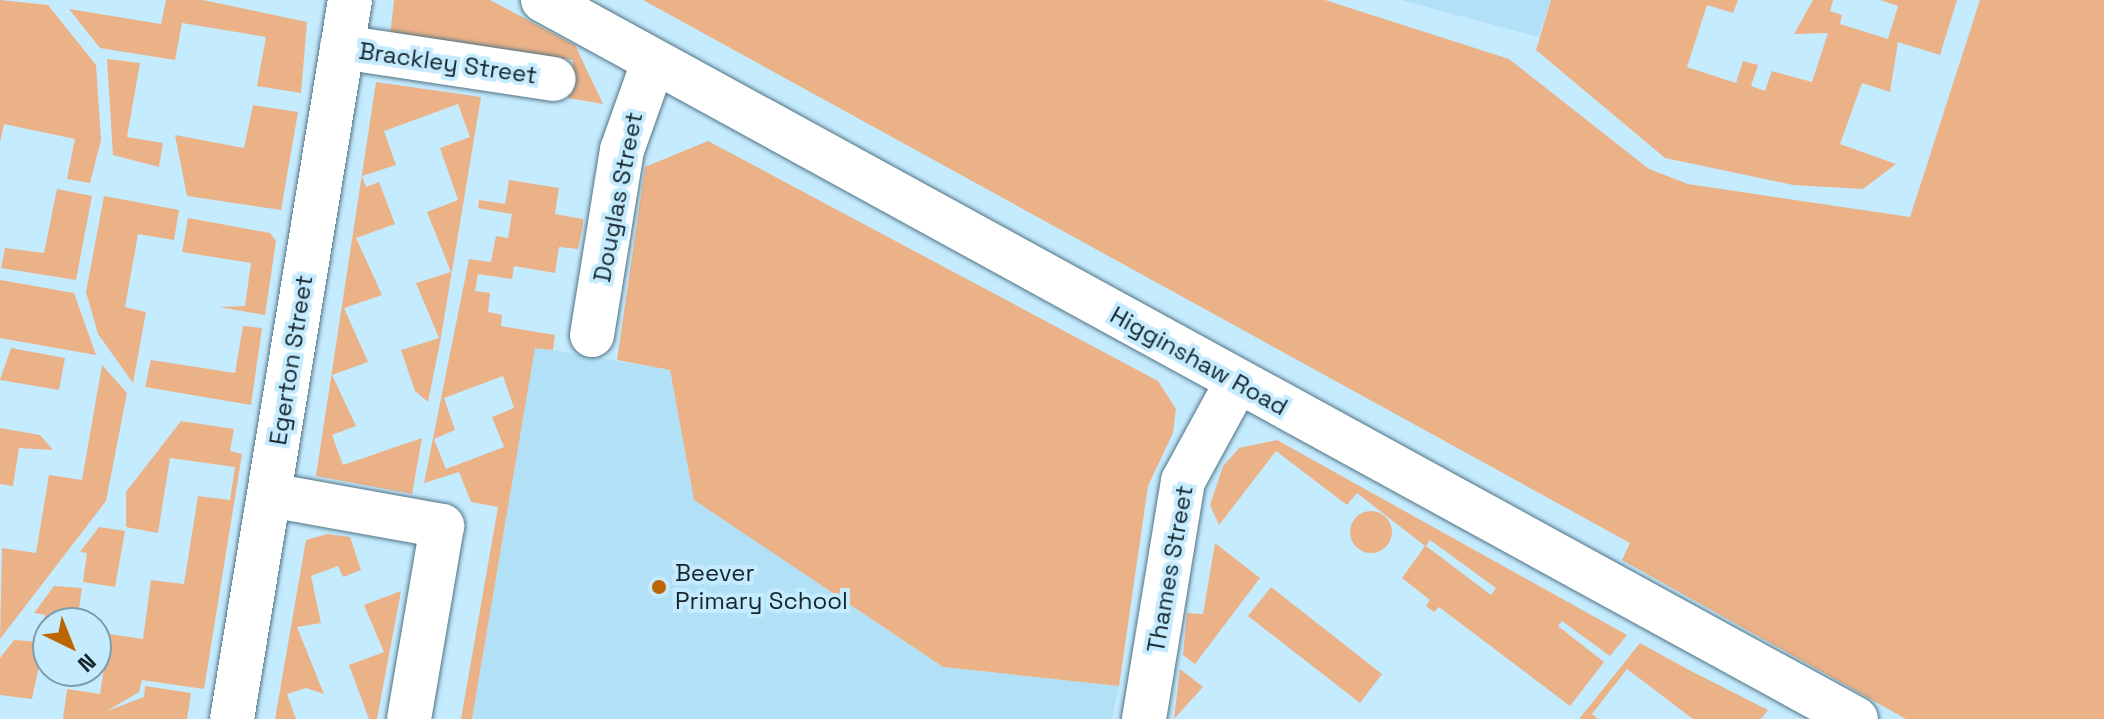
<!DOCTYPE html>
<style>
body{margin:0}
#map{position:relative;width:2104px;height:719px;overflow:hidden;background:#c5ebfe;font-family:"Space Grotesk",sans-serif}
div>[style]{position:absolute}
.built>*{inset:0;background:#b2e1f7}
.green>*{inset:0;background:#ebb288}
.round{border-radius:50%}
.roads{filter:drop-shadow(0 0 2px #517484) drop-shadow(0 0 2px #517484)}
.minor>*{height:44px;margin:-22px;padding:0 22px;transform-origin:22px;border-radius:22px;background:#fff}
.dots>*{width:22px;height:22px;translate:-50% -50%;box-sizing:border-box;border:4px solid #c5ebfe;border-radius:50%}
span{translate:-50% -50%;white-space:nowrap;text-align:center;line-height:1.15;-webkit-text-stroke:8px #c5ebfe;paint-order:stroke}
.street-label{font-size:24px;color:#16252c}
.poi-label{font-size:24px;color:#16252c}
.left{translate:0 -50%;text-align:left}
.north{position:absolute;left:32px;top:607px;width:80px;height:80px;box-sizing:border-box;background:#c5ebfe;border:2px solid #7f9caa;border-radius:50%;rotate:137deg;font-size:22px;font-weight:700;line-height:32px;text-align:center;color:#16252c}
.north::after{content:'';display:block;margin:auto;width:28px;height:36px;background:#bd6500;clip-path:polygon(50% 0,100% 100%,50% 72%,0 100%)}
</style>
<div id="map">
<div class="built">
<i style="clip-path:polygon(1401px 0,1551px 0,1538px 37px)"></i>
<i style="clip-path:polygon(535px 347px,670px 370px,694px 500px,943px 667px,1119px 686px,1112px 719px,472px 719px)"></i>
</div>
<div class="green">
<i style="clip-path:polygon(0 0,48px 5px,96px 65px,101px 140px,90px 183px,67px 179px,75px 139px,4px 124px,0 143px)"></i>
<i style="clip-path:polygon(166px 0,203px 0,307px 22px,301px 93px,257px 86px,266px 37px,182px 23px,175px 60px,100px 48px,69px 9px,161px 24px)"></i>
<i style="clip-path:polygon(394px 0,490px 0,575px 45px,603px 104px,568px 98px,573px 60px,390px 36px)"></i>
<i style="clip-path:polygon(643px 0,1325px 0,1509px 59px,1649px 169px,1688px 184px,1910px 217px,1980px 0,2104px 0,2104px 719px,1906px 719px,1622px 560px,1630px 543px)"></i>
<i style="clip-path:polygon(1551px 0,1738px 0,1733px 13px,1707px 5px,1687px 67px,1736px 83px,1743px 61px,1758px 65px,1751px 86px,1765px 91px,1772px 71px,1812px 82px,1828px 33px,1794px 34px,1813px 0,1833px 0,1830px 11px,1842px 15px,1840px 24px,1888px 39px,1898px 6px,1880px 0,1957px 0,1940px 55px,1898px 42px,1890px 92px,1862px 83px,1840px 144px,1896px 164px,1863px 189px,1793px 185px,1665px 158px,1536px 50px)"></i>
<i style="clip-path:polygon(107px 59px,140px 63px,127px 137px,163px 143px,159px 167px,113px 155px)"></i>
<i style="clip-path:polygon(376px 82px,481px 97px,441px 337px,428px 402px,415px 391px,401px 350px,439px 338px,416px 283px,451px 272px,427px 212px,458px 200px,440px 148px,470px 137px,458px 104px,384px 131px,396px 165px,362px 176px,366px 187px,379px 182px,395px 224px,356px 238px,382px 295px,344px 308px,368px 362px,332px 375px,356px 426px,332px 435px,343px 465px,422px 438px,412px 494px,316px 476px)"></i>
<i style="clip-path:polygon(253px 105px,298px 112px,281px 210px,187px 196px,175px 135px,244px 148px)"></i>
<i style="clip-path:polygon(708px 141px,1158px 381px,1176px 409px,1173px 433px,1148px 486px,1119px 686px,943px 667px,694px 500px,670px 370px,617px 360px,645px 167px)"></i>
<i style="clip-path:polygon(evenodd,509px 180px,559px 188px,555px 214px,583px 219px,583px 225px,578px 249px,559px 247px,555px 273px,514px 266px,512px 279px,478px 274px,475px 291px,490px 293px,488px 312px,502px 315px,501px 326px,555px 335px,553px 350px,535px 348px,472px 719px,461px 719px,498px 507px,471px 502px,459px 472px,424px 483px,469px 259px,491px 262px,496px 236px,508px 238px,512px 214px,478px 208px,479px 200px,505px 204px,509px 180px,503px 376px,514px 408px,492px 417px,504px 447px,446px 469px,434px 439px,455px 430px,444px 398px,503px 376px)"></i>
<i style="clip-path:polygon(57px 189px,92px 196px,76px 280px,1px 268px,5px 248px,44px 253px)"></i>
<i style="clip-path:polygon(104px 196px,179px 210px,174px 240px,138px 234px,125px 307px,146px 312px,133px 383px,98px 334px,86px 292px)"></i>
<i style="clip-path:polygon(188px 218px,270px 233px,276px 241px,265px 315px,219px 307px,245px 306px,251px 263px,182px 252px)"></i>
<i style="clip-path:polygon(0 280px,74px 293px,96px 355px,0 338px)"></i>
<i style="clip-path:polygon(243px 326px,262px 328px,251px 405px,145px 387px,151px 360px,235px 373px)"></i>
<i style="clip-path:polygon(11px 348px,65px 358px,59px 390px,0 380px)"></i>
<i style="clip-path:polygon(102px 365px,127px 393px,106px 501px,0 639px,2px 548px,36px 553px,49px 475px,82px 480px)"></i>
<i style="clip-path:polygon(181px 421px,234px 429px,230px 451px,242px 454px,204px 689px,142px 680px,139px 692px,107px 711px,144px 697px,145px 686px,191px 693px,187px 719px,63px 719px,67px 689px,100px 694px,109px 634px,143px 639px,151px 580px,184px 584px,198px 496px,230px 500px,235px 467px,170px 458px,158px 533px,126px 527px,126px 492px)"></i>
<i style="clip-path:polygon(0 428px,40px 435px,53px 450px,19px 448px,13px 486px,0 484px)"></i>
<i style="clip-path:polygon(evenodd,1277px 440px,1627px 635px,1610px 656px,1562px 621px,1558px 626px,1604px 662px,1570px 706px,1439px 607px,1434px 612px,1426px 606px,1430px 600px,1402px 578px,1425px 546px,1357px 493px,1347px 505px,1276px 451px,1219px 525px,1210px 505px,1223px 466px,1239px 448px,1277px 440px,1430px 540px,1496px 588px,1491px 595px,1426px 546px,1430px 540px)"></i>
<i class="round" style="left:1350px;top:511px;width:42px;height:42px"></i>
<i style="clip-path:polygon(99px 527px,125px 531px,115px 587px,83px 582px,87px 553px,80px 552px)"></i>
<i style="clip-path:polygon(327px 534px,350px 537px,361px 570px,343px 577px,338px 566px,311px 576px,321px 623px,297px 627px,324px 694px,306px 688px,287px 694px,296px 719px,275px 719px,306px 540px)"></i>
<i style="clip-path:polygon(1215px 543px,1260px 578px,1195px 664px,1183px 655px,1187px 613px,1203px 614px)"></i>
<i style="clip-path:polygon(54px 586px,82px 588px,77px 623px,48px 623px,32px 699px,0 695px,0 658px,14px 640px,42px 642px,45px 615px,34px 613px)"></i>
<i style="clip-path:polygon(1271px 587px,1382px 674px,1360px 703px,1248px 616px)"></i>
<i style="clip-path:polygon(401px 591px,377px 719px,369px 719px,349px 665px,384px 652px,364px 605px)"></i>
<i style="clip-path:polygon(1640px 643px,1687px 669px,1768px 710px,1761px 719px,1693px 719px,1627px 669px,1592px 714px,1598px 719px,1579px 719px)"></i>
<i style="clip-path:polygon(1180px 669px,1203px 687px,1174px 719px)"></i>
</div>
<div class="roads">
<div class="minor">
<i style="left:543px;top:0;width:1497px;rotate:28.71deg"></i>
<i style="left:342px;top:47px;width:214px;rotate:8.6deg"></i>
<i style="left:592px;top:335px;width:187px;rotate:-80.8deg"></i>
<i style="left:622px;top:150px;width:92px;rotate:-70.4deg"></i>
<i style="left:270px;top:495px;width:175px;rotate:10.2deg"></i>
<i style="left:442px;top:526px;width:196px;rotate:99.7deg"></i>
<i style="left:232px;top:719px;width:729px;rotate:-80.68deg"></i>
<i style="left:1144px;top:719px;width:241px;rotate:-80.7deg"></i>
<i style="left:1183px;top:481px;width:113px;rotate:-61.4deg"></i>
</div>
</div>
<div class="dots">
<i style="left:659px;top:587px;background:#bd6500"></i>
</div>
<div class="street-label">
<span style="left:448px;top:63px;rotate:8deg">Brackley Street</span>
<span style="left:618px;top:197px;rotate:-79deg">Douglas Street</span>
<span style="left:291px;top:360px;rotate:-81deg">Egerton Street</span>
<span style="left:1199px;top:361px;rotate:29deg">Higginshaw Road</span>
<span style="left:1170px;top:569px;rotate:-80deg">Thames Street</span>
</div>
<div class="poi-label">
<span class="left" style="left:675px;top:587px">Beever<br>Primary School</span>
</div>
<div class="north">N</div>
</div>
